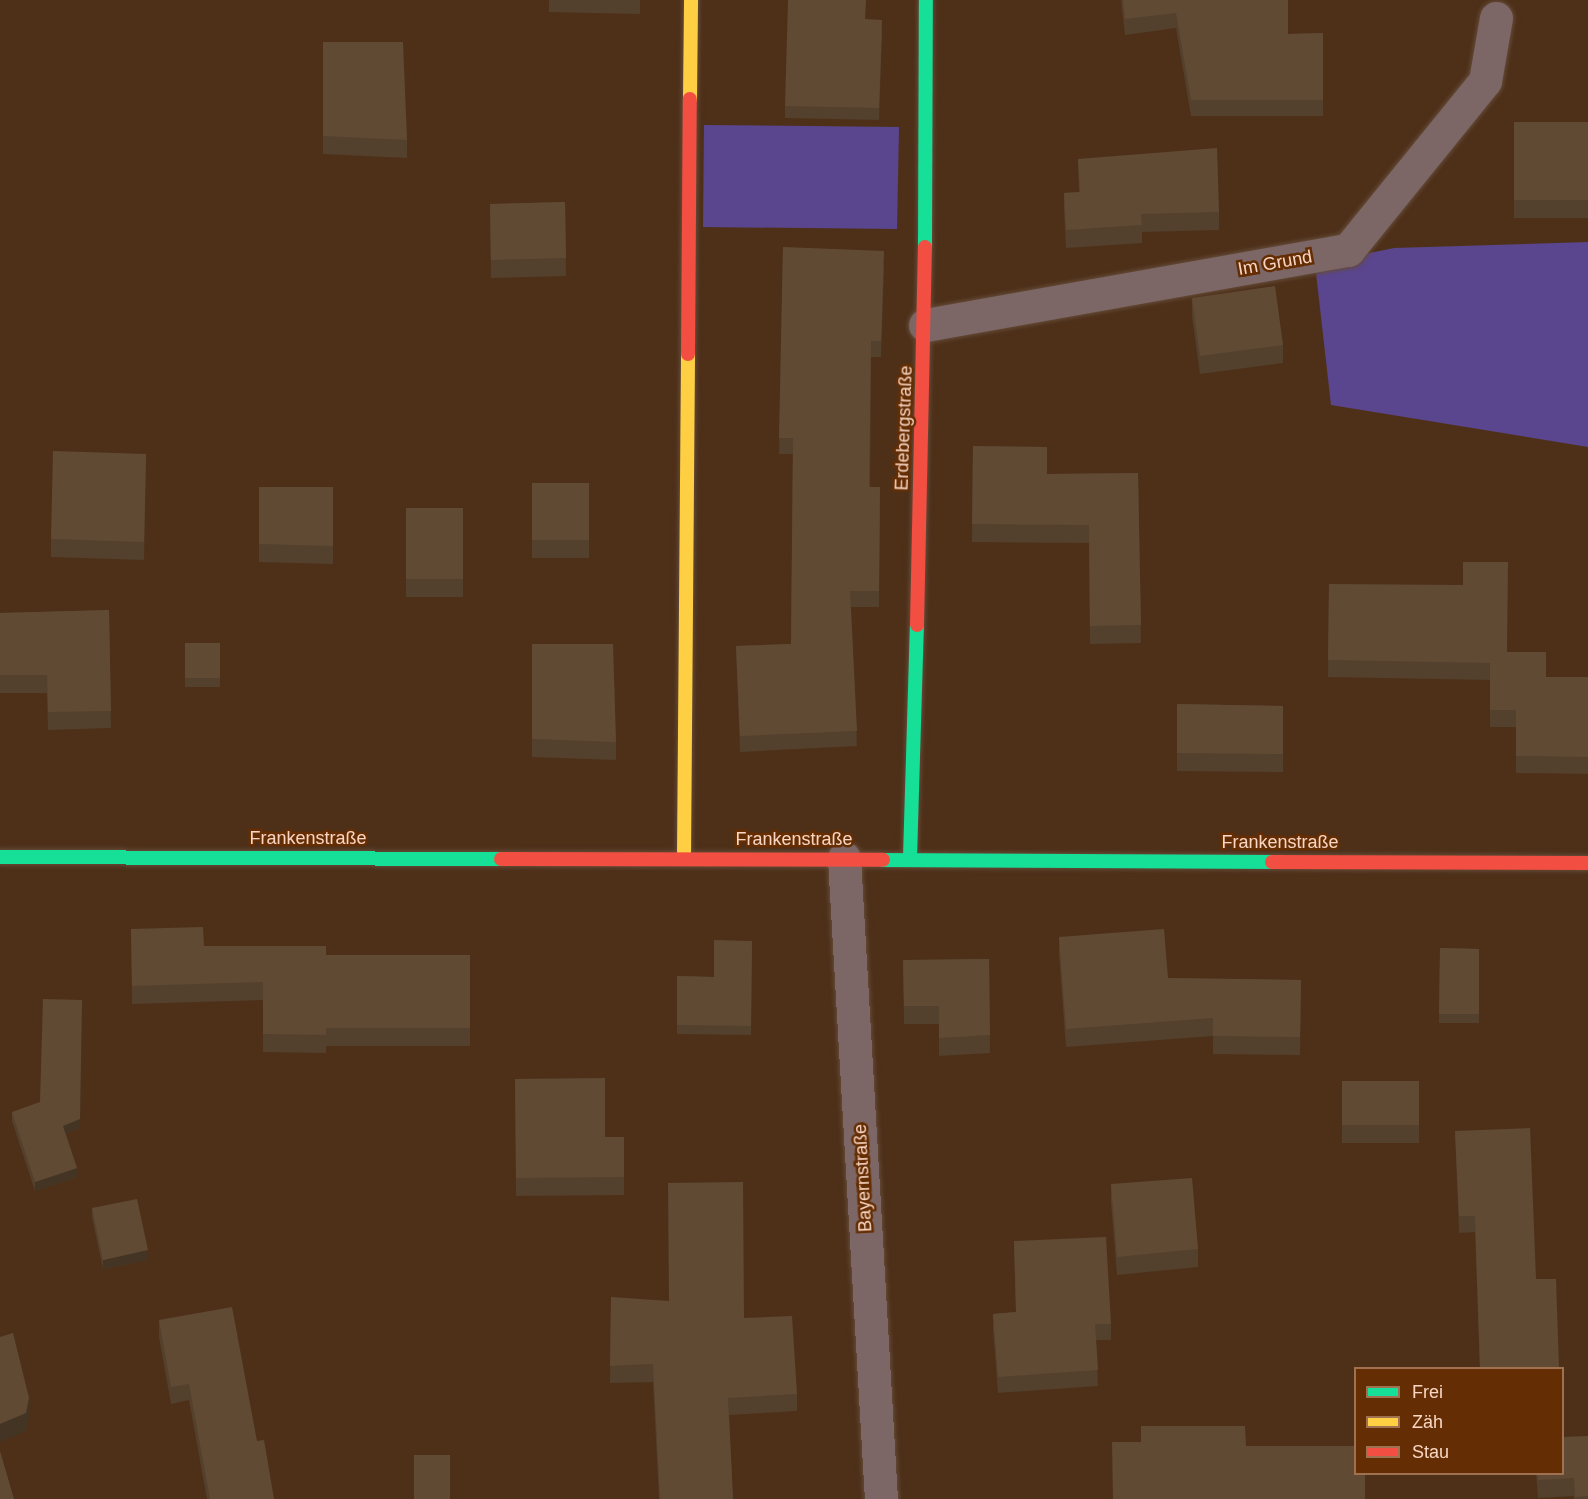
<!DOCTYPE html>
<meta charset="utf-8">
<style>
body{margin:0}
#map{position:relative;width:1588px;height:1499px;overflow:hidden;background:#4e3019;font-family:Arial,sans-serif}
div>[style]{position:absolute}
.green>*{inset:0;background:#5a468e}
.roads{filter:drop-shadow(0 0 2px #644b38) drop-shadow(0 0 2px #644b38)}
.street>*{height:33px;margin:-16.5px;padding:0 16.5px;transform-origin:16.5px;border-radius:16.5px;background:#7c6766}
.fast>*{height:14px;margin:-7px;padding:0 7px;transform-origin:7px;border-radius:7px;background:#16e098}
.slow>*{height:14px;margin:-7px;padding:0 7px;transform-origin:7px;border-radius:7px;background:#ffcf43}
.jam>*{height:14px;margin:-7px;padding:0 7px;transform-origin:7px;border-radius:7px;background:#f24e42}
.wall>*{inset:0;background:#53402d}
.shaded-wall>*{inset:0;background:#433424}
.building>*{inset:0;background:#604a34}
span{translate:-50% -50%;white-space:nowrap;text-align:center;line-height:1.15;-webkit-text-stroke:5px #642d03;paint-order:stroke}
.street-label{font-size:18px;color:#f8d6c3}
.legend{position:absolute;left:1354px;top:1367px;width:210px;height:108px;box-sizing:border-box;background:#642d03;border:2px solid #9f7150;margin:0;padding:8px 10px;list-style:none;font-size:18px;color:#f8d6c3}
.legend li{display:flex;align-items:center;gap:12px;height:30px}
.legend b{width:30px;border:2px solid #9f7150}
</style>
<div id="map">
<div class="green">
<i style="clip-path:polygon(704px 125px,899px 127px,897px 229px,703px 227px)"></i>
<i style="clip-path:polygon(1588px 242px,1588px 447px,1331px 405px,1315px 264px,1394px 248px)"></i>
</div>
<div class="roads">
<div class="street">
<i style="left:925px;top:325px;width:430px;rotate:-10.1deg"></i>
<i style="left:1348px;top:250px;width:218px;rotate:-51deg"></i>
<i style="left:1485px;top:81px;width:64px;rotate:-80.1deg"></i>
<i style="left:844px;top:858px;width:642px;rotate:86.7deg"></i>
</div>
<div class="fast">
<i style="left:925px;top:247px;width:247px;rotate:-89.8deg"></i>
<i style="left:0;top:857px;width:501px;rotate:0.23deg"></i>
<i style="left:910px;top:858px;width:233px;rotate:-88.3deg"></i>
<i style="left:883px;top:860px;width:389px;rotate:0.3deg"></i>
</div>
<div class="slow">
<i style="left:690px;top:99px;width:99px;rotate:-89.4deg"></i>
<i style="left:684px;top:856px;width:502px;rotate:-89.54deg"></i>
</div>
<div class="jam">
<i style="left:688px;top:354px;width:255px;rotate:-89.6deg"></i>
<i style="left:917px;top:625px;width:378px;rotate:-88.8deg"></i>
<i style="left:501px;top:859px;width:382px;rotate:0.1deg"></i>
<i style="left:1272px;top:862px;width:316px;rotate:0.2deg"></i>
</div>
</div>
<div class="wall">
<i style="clip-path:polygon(549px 0,640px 0,640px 14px,549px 12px)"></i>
<i style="clip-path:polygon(1121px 0,1288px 0,1288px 34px,1323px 33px,1323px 116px,1191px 116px,1176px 28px,1125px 35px)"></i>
<i style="clip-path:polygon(866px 19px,882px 32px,879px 120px,785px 118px,785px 106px)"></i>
<i style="clip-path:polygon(323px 42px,407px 140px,407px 158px,323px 154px)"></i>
<i style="clip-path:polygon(1514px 122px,1588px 122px,1588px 218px,1514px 218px)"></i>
<i style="clip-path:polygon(1078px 159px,1219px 212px,1219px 230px,1142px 232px,1142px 243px,1066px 248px,1064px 211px,1064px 193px,1079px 192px)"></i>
<i style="clip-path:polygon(565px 202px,566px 276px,491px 278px,490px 204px)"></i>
<i style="clip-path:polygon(783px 247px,884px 267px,881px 357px,871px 357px,870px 487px,880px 487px,879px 607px,851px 607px,857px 746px,740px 752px,736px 646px,791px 644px,793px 454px,779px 454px)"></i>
<i style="clip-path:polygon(1192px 298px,1283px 345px,1283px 363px,1200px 374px,1192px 316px)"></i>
<i style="clip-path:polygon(973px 446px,1047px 474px,1138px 473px,1141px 643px,1090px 644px,1089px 543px,972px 542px)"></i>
<i style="clip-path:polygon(146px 454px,144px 560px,51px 557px,51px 539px)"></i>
<i style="clip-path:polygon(532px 483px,589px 483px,589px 558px,532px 558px)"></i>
<i style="clip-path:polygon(259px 487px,333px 487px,333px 564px,259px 562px)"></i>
<i style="clip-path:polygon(406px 508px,463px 508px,463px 597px,406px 597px)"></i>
<i style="clip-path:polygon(1329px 584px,1507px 652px,1546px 677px,1588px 677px,1588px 774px,1516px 773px,1516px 727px,1490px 727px,1490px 680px,1328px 677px)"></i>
<i style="clip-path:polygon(109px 610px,111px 728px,48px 730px,47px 693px,0 693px,0 613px)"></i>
<i style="clip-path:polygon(185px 643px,220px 643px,220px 687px,185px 687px)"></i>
<i style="clip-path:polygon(532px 644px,616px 742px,616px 760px,532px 757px)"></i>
<i style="clip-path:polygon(1177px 704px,1283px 706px,1283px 772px,1177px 771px)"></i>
<i style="clip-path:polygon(131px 929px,204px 946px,326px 955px,470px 955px,470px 1046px,326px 1046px,326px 1053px,263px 1052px,263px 1000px,132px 1004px)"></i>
<i style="clip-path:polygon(1059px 937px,1168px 978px,1301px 980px,1300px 1055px,1213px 1054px,1213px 1036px,1066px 1047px,1059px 955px)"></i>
<i style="clip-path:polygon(752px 941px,751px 1035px,677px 1034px,677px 976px,714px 977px)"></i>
<i style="clip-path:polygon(1440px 948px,1479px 949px,1479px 1023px,1439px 1023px)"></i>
<i style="clip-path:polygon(989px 959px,990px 1053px,939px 1056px,939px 1024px,904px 1024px,903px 960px)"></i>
<i style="clip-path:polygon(515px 1079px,605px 1137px,624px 1137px,624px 1195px,516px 1196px)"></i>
<i style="clip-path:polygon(1342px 1081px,1419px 1081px,1419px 1143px,1342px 1143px)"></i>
<i style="clip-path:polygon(12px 1112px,80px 1128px,65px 1134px,77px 1177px,35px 1191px,12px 1121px)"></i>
<i style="clip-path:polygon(1455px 1131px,1536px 1279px,1559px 1368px,1480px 1368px,1475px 1232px,1459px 1233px)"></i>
<i style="clip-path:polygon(1111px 1184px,1198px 1249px,1198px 1267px,1117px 1275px,1111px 1202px)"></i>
<i style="clip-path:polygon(92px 1208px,148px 1260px,103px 1269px,92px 1217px)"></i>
<i style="clip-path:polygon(1014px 1241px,1111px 1324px,1111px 1340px,1096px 1340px,1098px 1386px,998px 1393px,993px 1330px,993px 1314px,1016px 1312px)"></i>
<i style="clip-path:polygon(611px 1297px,744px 1318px,797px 1394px,797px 1411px,729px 1415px,733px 1499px,659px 1499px,653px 1382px,610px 1383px)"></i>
<i style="clip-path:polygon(159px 1320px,257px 1441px,274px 1499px,207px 1499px,189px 1400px,171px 1404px,159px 1337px)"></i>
<i style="clip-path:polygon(1588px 1436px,1588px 1499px,1574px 1499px,1574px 1496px,1538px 1498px,1536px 1473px,1563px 1473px)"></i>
</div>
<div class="shaded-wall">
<i style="clip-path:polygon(82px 1000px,80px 1128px,63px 1135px,63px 1126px)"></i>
<i style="clip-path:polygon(77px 1168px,77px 1177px,35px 1191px,35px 1182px)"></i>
<i style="clip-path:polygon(148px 1250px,148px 1260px,103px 1269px,103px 1260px)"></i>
<i style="clip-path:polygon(29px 1398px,29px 1416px,26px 1431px,0 1442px,0 1424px)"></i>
</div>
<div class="building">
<i style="clip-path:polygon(788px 0,866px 0,865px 19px,882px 20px,879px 108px,785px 106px)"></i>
<i style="clip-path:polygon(1123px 0,1288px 0,1288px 34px,1323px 33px,1323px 100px,1191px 100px,1176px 13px,1125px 19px)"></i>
<i style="clip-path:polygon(323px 42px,403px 42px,407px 140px,323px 136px)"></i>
<i style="clip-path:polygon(1514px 122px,1588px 122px,1588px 200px,1514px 200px)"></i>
<i style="clip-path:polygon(1217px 148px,1219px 212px,1141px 214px,1142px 225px,1066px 230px,1064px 193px,1080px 192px,1078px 159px)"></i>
<i style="clip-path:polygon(565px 202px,566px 258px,491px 260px,490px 204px)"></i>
<i style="clip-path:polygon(783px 247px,884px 251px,881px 341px,871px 341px,869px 487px,880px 487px,879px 591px,850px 591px,857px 731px,740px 736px,736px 646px,791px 644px,793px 438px,779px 438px)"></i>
<i style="clip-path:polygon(1275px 286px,1283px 345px,1200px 356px,1192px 298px)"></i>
<i style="clip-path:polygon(973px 446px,1047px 447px,1047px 474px,1138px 473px,1141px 625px,1090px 626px,1089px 525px,972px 524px)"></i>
<i style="clip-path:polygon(53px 451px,146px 454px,144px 542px,51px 539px)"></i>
<i style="clip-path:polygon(532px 483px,589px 483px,589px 540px,532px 540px)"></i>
<i style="clip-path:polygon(259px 487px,333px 487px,333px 546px,259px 544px)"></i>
<i style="clip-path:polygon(406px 508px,463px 508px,463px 579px,406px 579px)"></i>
<i style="clip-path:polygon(1463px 562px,1508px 562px,1507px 652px,1546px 652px,1546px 677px,1588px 677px,1588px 757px,1516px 756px,1516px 710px,1490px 710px,1490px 663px,1328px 660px,1329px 584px,1463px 585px)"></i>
<i style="clip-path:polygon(109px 610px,111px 711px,48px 712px,47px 675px,0 675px,0 613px)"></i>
<i style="clip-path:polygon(185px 643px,220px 643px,220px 678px,185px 678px)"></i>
<i style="clip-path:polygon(532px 644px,613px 644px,616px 742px,532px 739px)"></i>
<i style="clip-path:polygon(1177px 704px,1283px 706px,1283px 754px,1177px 753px)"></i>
<i style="clip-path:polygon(203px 927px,204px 946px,326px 946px,326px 955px,470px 955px,470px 1028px,326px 1028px,326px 1035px,263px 1034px,263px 982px,132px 986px,131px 929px)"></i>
<i style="clip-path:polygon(1164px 929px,1168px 978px,1301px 980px,1300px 1037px,1213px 1036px,1213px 1018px,1066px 1029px,1059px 937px)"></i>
<i style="clip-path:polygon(714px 940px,752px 941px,751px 1026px,677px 1025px,677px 976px,714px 977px)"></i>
<i style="clip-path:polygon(1440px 948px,1479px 949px,1479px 1014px,1439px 1014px)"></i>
<i style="clip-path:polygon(989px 959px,990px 1035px,939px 1038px,939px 1006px,904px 1006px,903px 960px)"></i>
<i style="clip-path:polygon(43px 999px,82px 1000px,80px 1119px,63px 1126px,77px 1168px,35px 1182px,12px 1112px,40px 1102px)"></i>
<i style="clip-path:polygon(605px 1078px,605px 1137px,624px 1137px,624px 1177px,516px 1178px,515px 1079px)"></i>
<i style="clip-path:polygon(1342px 1081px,1419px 1081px,1419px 1125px,1342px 1125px)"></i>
<i style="clip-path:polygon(1530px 1128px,1536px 1279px,1556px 1279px,1559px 1368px,1480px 1368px,1475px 1216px,1459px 1216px,1455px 1131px)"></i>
<i style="clip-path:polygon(1192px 1178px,1198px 1249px,1117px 1257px,1111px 1184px)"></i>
<i style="clip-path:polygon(743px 1182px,744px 1318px,792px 1316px,797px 1394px,728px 1398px,733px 1499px,660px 1499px,653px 1364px,610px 1366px,611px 1297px,669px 1301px,668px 1183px)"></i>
<i style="clip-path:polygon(137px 1199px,148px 1250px,103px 1260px,92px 1208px)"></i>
<i style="clip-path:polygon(1106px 1237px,1111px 1324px,1095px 1324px,1098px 1370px,998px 1377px,993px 1314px,1016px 1312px,1014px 1241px)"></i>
<i style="clip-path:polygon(232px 1307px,257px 1441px,264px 1440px,274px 1499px,210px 1499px,189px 1384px,171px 1387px,159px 1320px)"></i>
<i style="clip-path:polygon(13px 1333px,29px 1398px,26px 1413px,0 1424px,0 1337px)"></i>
<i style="clip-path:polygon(1141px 1426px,1245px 1426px,1246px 1446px,1356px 1446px,1356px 1473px,1365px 1473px,1365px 1499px,1113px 1499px,1112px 1442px,1141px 1442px)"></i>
<i style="clip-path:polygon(1588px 1436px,1588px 1496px,1575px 1497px,1574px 1478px,1538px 1480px,1537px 1473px,1563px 1473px,1563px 1437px)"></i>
<i style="clip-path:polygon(0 1451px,14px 1499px,0 1499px)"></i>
<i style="clip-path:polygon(414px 1455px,450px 1455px,450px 1499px,414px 1499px)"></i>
</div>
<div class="street-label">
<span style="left:1275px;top:263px;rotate:-10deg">Im Grund</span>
<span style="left:904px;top:428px;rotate:-88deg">Erdebergstraße</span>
<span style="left:308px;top:838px">Frankenstraße</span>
<span style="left:794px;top:839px">Frankenstraße</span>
<span style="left:1280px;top:842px">Frankenstraße</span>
<span style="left:863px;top:1178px;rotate:-93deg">Bayernstraße</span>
</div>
<ul class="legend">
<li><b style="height:8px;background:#16e098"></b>Frei</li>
<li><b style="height:8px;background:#ffcf43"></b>Zäh</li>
<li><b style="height:8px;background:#f24e42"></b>Stau</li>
</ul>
</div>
